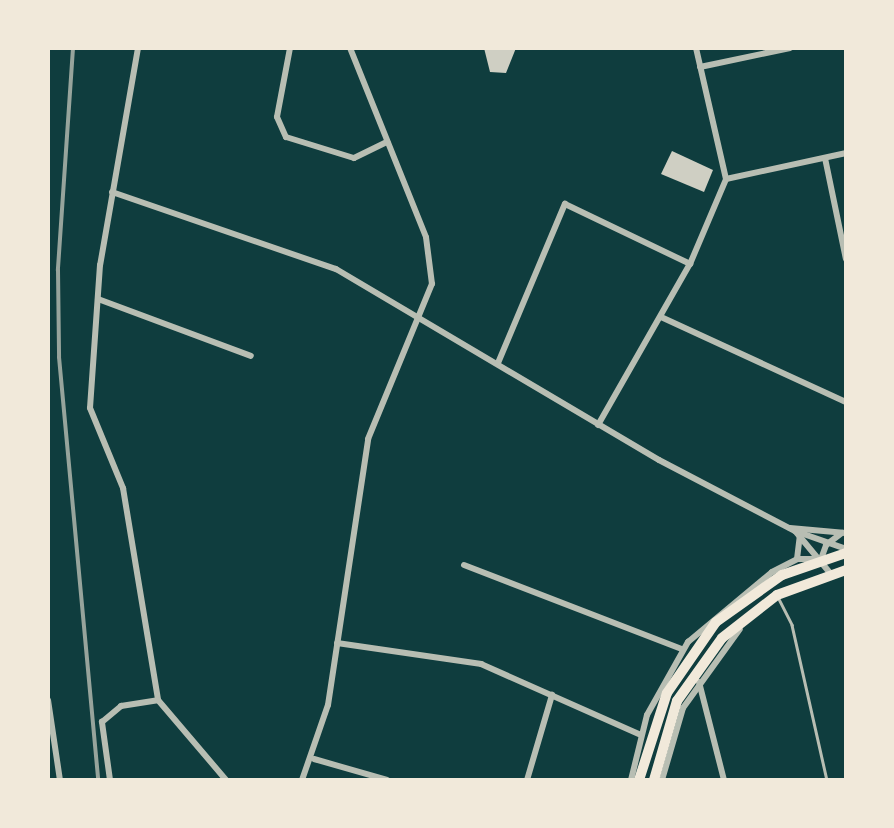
<!DOCTYPE html>
<style>
body{margin:0}
#map{position:relative;width:894px;height:828px;overflow:hidden;background:#0f3d3e;font-family:Montserrat,sans-serif}
div>[style]{position:absolute}
.building>*{inset:0;background:#cfcfc3}
.service>*{height:2.5px;margin:-1.25px;padding:0 1.25px;transform-origin:1.25px;border-radius:1.25px;background:#b8beb3}
.minor>*{height:6px;margin:-3px;padding:0 3px;transform-origin:3px;border-radius:3px;background:#b8beb3}
.primary>*{height:10px;margin:-5px;padding:0 5px;transform-origin:5px;border-radius:5px;background:#f1e9da}
.rail>*{height:4px;margin:-2px;padding:0 2px;transform-origin:2px;border-radius:2px;background:#97a49c}
span{translate:-50% -50%;white-space:nowrap;text-align:center;line-height:1.15;-webkit-text-stroke:10px #f1e9da;paint-order:stroke}
.frame{position:absolute;inset:0;border:50px solid #f1e9da;pointer-events:none}
</style>
<div id="map">
<div class="building">
<i style="clip-path:polygon(484px 48px,516px 48px,506px 73px,490px 72px)"></i>
<i style="clip-path:polygon(672px 151px,713px 170px,704px 192px,661px 174px)"></i>
</div>
<div class="service">
<i style="left:779px;top:599px;width:29px;rotate:63deg"></i>
<i style="left:792px;top:625px;width:159px;rotate:77.3deg"></i>
</div>
<div class="minor">
<i style="left:138px;top:48px;width:220px;rotate:99.9deg"></i>
<i style="left:100px;top:265px;width:143px;rotate:94deg"></i>
<i style="left:90px;top:408px;width:87px;rotate:67.6deg"></i>
<i style="left:123px;top:488px;width:215px;rotate:80.6deg"></i>
<i style="left:158px;top:700px;width:105px;rotate:49.6deg"></i>
<i style="left:290px;top:48px;width:70px;rotate:100.7deg"></i>
<i style="left:277px;top:117px;width:22px;rotate:66deg"></i>
<i style="left:286px;top:137px;width:71px;rotate:17.2deg"></i>
<i style="left:354px;top:158px;width:37px;rotate:-26deg"></i>
<i style="left:700px;top:67px;width:92px;rotate:-11.9deg"></i>
<i style="left:825px;top:158px;width:103px;rotate:78.3deg"></i>
<i style="left:726px;top:179px;width:123px;rotate:-12.2deg"></i>
<i style="left:112px;top:192px;width:237px;rotate:19deg"></i>
<i style="left:336px;top:269px;width:375px;rotate:30.6deg"></i>
<i style="left:659px;top:460px;width:153px;rotate:27.6deg"></i>
<i style="left:795px;top:531px;width:54px;rotate:19.4deg"></i>
<i style="left:98px;top:299px;width:163px;rotate:20.4deg"></i>
<i style="left:661px;top:317px;width:204px;rotate:24.7deg"></i>
<i style="left:498px;top:363px;width:173px;rotate:-67.2deg"></i>
<i style="left:565px;top:204px;width:139px;rotate:25.6deg"></i>
<i style="left:598px;top:425px;width:185px;rotate:-60.3deg"></i>
<i style="left:690px;top:264px;width:92px;rotate:-67deg"></i>
<i style="left:726px;top:179px;width:134px;rotate:-102.9deg"></i>
<i style="left:790px;top:528px;width:56px;rotate:5.1deg"></i>
<i style="left:796px;top:532px;width:53px;rotate:50.3deg"></i>
<i style="left:797px;top:559px;width:23px;rotate:-83deg"></i>
<i style="left:821px;top:559px;width:15px;rotate:-70deg"></i>
<i style="left:826px;top:545px;width:20px;rotate:-37deg"></i>
<i style="left:464px;top:565px;width:234px;rotate:21.1deg"></i>
<i style="left:337px;top:643px;width:146px;rotate:8.3deg"></i>
<i style="left:481px;top:664px;width:175px;rotate:23.9deg"></i>
<i style="left:699px;top:682px;width:101px;rotate:75.7deg"></i>
<i style="left:48px;top:700px;width:81px;rotate:81.5deg"></i>
<i style="left:314px;top:759px;width:76px;rotate:16deg"></i>
<i style="left:110px;top:780px;width:59px;rotate:-97.9deg"></i>
<i style="left:102px;top:722px;width:25px;rotate:-40deg"></i>
<i style="left:121px;top:706px;width:37px;rotate:-9deg"></i>
<i style="left:302px;top:780px;width:79px;rotate:-70.9deg"></i>
<i style="left:328px;top:705px;width:269px;rotate:-81.4deg"></i>
<i style="left:368px;top:439px;width:168px;rotate:-67.6deg"></i>
<i style="left:432px;top:284px;width:47px;rotate:-97.3deg"></i>
<i style="left:426px;top:237px;width:204px;rotate:-111.9deg"></i>
<i style="left:527px;top:780px;width:89px;rotate:-73.6deg"></i>
<i style="left:631px;top:780px;width:67px;rotate:-76.2deg"></i>
<i style="left:647px;top:715px;width:84px;rotate:-60.7deg"></i>
<i style="left:688px;top:642px;width:109px;rotate:-39.8deg"></i>
<i style="left:772px;top:572px;width:28px;rotate:-27deg"></i>
<i style="left:797px;top:559px;width:23px"></i>
<i style="left:662px;top:780px;width:75px;rotate:-73.7deg"></i>
<i style="left:683px;top:708px;width:97px;rotate:-54.2deg"></i>
</div>
<div class="primary">
<i style="left:639px;top:780px;width:91px;rotate:-72.2deg"></i>
<i style="left:667px;top:693px;width:86px;rotate:-55.4deg"></i>
<i style="left:716px;top:622px;width:81px;rotate:-35.5deg"></i>
<i style="left:782px;top:575px;width:68px;rotate:-19deg"></i>
<i style="left:654px;top:780px;width:82px;rotate:-73.8deg"></i>
<i style="left:677px;top:701px;width:77px;rotate:-54.5deg"></i>
<i style="left:722px;top:638px;width:70px;rotate:-38deg"></i>
<i style="left:777px;top:595px;width:73px;rotate:-19.9deg"></i>
</div>
<div class="rail">
<i style="left:73px;top:48px;width:223px;rotate:93.9deg"></i>
<i style="left:58px;top:270px;width:87px;rotate:89.3deg"></i>
<i style="left:59px;top:357px;width:425px;rotate:84.7deg"></i>
</div>
<div class="frame"></div>
</div>
